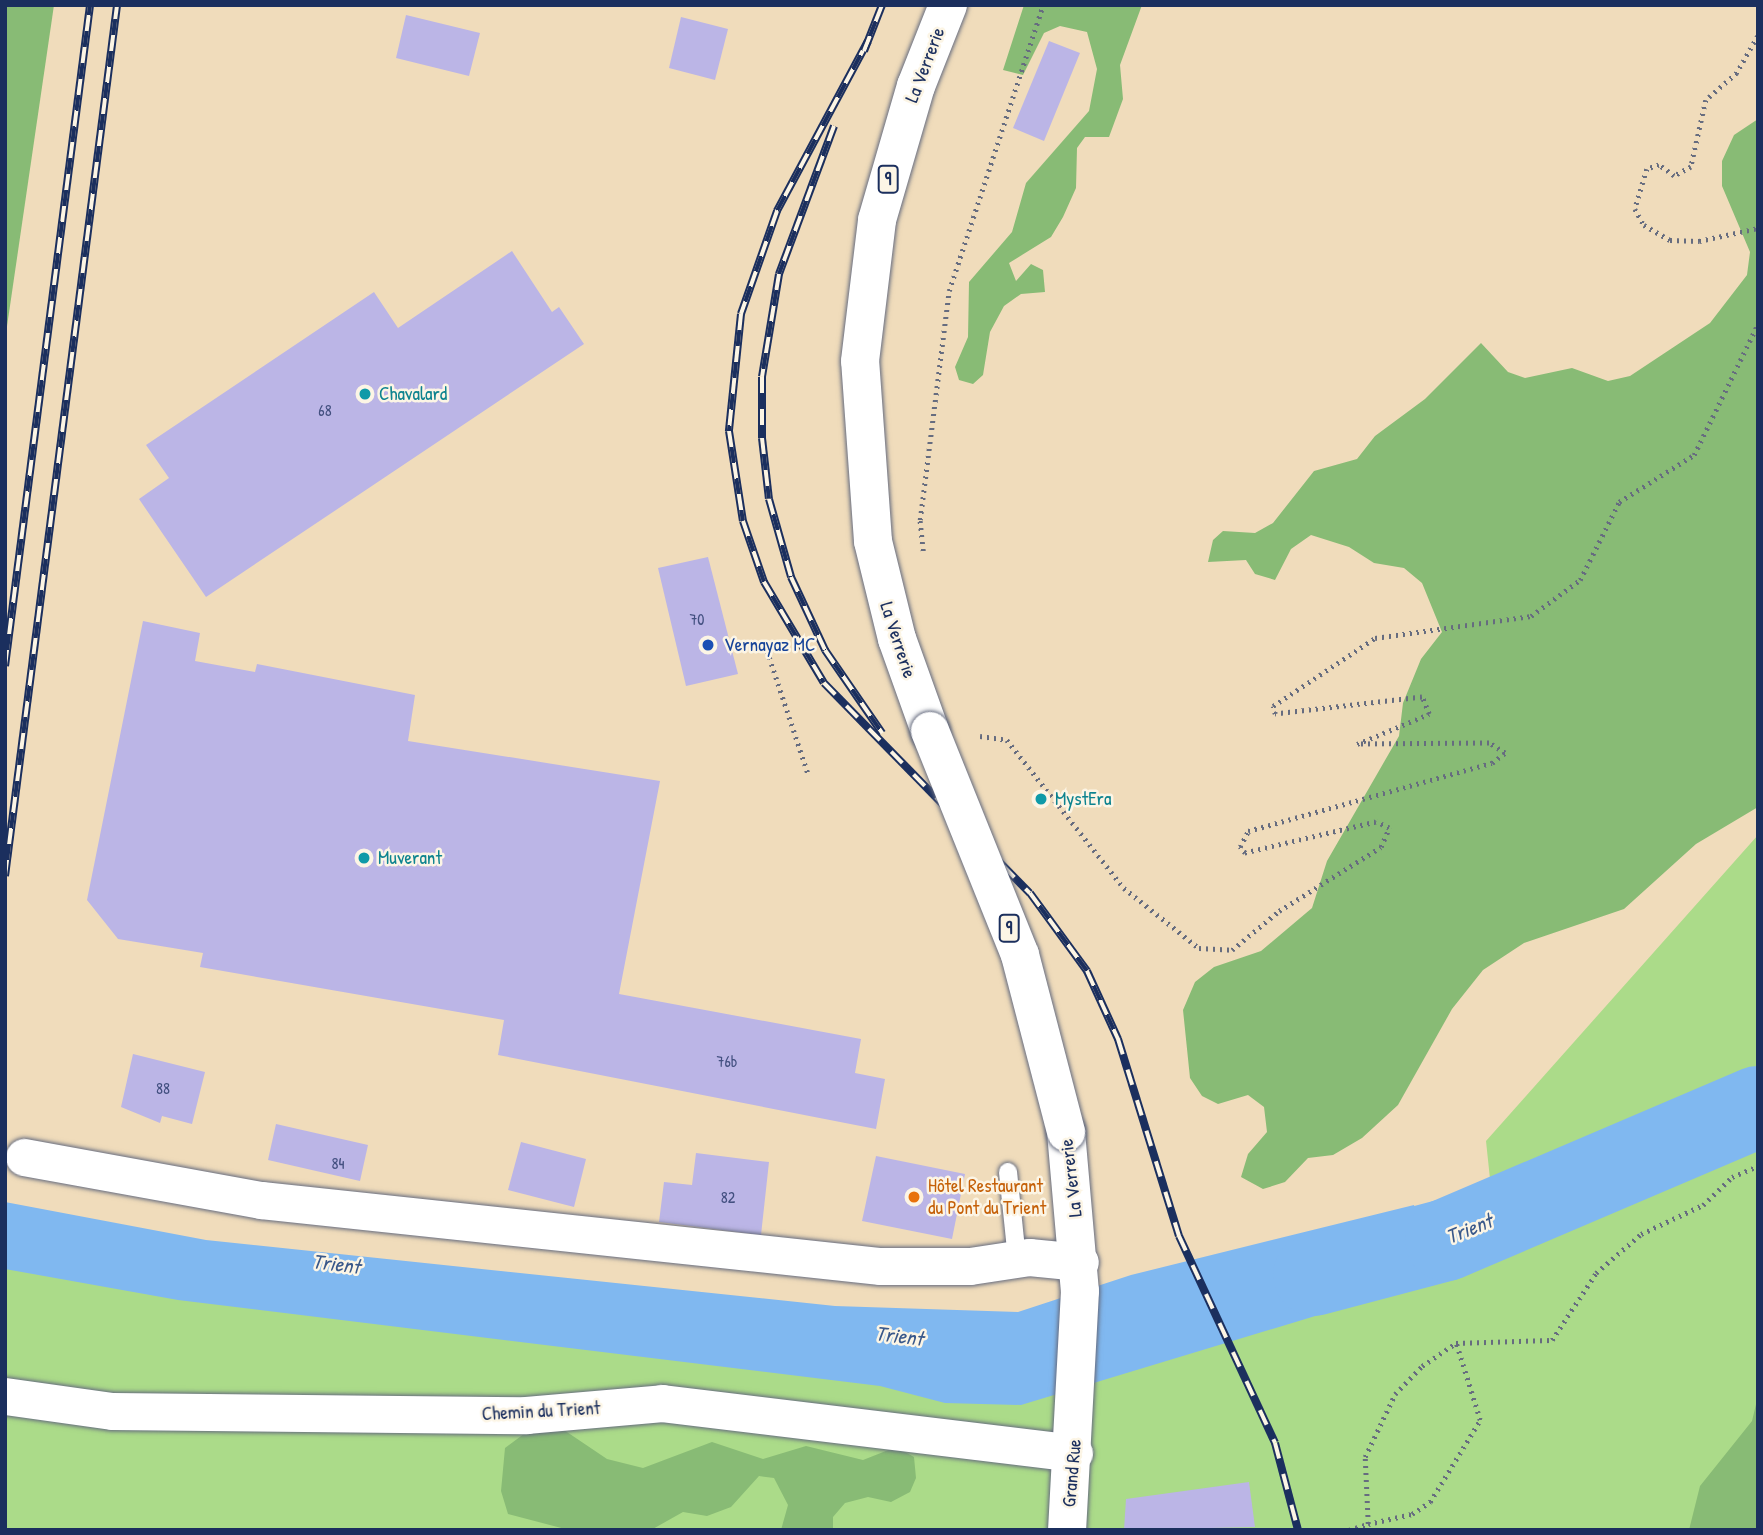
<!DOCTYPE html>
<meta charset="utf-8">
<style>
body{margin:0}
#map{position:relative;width:1763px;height:1535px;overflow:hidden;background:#f0dcbb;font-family:"Patrick Hand",sans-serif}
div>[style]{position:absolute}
.green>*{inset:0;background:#abdb89}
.forest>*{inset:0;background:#88bb75}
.water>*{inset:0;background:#80b8f0}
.river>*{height:82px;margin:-41px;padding:0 41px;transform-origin:41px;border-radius:41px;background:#80b8f0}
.building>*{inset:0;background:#bbb5e6}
.path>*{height:4.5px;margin-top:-2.25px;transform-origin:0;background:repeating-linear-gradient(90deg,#666c7f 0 2px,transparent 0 7px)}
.roads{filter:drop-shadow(0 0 2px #666c7f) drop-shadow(0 0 2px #666c7f)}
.lane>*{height:18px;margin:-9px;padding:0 9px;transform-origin:9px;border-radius:9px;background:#fff}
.street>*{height:37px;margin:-18.5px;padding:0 18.5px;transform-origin:18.5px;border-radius:18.5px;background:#fff}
.primary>*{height:38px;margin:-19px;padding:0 19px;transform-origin:19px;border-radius:19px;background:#fff}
.rail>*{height:8px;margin-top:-4px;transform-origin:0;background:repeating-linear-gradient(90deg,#fcf5e5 0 16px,#1b2f5e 0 32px);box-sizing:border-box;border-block:2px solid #1b2f5e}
.bridges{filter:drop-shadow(0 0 2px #666c7f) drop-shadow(0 0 2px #666c7f)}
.primary-bridge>*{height:38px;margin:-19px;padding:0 19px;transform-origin:19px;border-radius:19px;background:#fff}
.dots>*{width:19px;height:19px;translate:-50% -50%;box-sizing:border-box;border:4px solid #fcf5e5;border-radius:50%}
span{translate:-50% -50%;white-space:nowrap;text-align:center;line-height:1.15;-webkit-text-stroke:5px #fcf5e5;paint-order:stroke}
.number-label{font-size:16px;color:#435080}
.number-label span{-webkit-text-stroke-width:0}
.shield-label span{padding:2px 5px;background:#fcf5e5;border:2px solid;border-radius:5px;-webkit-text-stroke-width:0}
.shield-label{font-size:18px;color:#1b2f5e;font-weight:700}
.street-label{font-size:19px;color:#1b2f5e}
.culture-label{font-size:19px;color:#0d838f}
.left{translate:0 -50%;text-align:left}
.transit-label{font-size:19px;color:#164399}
.food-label{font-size:19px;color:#c56008}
.water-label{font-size:21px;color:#39588a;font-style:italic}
.frame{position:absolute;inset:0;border:7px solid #1b2f5e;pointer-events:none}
</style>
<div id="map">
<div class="green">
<i style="clip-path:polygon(1758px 835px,1758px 1530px,5px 1530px,5px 1227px,1019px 1352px,1496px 1236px,1486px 1141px)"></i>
</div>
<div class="forest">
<i style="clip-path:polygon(5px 5px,54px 5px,5px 340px)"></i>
<i style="clip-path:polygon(1024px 5px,1142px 5px,1120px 65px,1123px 99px,1109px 137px,1085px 137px,1077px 148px,1076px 188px,1063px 217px,1051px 237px,1009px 263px,1016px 281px,1031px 264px,1043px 270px,1045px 292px,1021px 294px,1004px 306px,990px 332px,983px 375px,973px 384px,959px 380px,955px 367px,968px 337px,969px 282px,1012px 232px,1026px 183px,1089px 111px,1097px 69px,1087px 32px,1060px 26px,1044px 33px,1023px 75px,1003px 70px)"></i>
<i style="clip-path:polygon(1758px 119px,1758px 807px,1696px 844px,1624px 909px,1524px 943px,1483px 970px,1452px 1009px,1398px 1105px,1362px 1138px,1333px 1155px,1308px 1158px,1285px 1182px,1263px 1189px,1241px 1177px,1248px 1154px,1267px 1132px,1264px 1107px,1248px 1095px,1218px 1104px,1202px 1096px,1190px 1078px,1183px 1010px,1195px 982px,1214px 967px,1261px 951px,1312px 908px,1327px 861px,1399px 736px,1403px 703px,1421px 659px,1442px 632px,1422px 583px,1404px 568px,1374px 563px,1349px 547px,1311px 535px,1291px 549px,1275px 580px,1255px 574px,1246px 560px,1208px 562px,1213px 540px,1223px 531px,1255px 533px,1273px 523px,1314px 471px,1357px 459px,1375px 436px,1425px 399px,1481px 343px,1508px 372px,1525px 378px,1572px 368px,1608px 381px,1630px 376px,1710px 323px,1747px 275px,1750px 252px,1722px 186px,1722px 161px,1734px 135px)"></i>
<i style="clip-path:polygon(1758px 1396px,1758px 1530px,1689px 1530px,1700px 1486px,1752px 1421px)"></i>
<i style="clip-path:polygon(532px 1428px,561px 1428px,607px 1459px,643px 1468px,712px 1442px,763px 1459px,806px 1446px,863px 1460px,896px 1447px,914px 1457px,916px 1478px,910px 1492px,891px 1502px,868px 1497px,845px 1503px,833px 1517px,833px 1530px,781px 1530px,788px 1505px,774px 1478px,759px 1476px,731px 1507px,707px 1516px,683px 1512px,651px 1530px,569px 1530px,508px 1514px,501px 1491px,505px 1448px)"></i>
</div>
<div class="water">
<i style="clip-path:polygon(5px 1202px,206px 1240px,835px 1306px,1018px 1312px,1131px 1275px,1414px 1205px,1434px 1280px,1021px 1405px,945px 1403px,880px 1386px,178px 1300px,5px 1269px)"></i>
</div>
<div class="river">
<i style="left:1314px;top:1275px;width:137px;rotate:-14.9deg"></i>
<i style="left:1446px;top:1240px;width:339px;rotate:-23.1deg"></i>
</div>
<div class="building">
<i style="clip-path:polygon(406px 15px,480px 33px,469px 76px,396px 58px)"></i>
<i style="clip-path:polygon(681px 17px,728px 29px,715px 80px,669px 68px)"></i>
<i style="clip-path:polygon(1049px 41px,1080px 53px,1044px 141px,1013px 128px)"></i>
<i style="clip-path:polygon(512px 251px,552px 312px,559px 307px,584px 344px,206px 597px,139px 499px,169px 478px,146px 445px,374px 292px,398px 328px)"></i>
<i style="clip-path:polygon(708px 557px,738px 674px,686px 686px,658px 568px)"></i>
<i style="clip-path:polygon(143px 621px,200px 633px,195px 661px,255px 672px,257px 664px,415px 695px,408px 741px,660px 781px,619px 994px,861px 1039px,855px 1073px,885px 1079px,876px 1129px,498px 1055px,504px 1020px,200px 967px,203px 953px,118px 939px,87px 900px)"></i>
<i style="clip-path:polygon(133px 1054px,205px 1072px,192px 1124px,162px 1116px,160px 1123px,121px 1107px)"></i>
<i style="clip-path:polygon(276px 1124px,368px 1145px,360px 1181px,268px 1160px)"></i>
<i style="clip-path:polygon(521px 1142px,586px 1159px,574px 1207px,508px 1190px)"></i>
<i style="clip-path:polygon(696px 1153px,769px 1162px,761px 1235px,659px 1222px,664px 1182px,692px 1185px)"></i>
<i style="clip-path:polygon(876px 1156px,965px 1174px,952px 1239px,862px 1221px)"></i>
<i style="clip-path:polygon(1249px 1482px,1255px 1527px,1124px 1530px,1126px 1499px)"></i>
</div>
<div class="path">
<i style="left:1758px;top:36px;width:43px;rotate:119.6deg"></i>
<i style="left:1737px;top:73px;width:41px;rotate:138.9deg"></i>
<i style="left:1706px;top:100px;width:69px;rotate:102.6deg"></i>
<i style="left:1691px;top:167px;width:19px;rotate:152deg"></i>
<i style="left:1674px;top:176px;width:19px;rotate:-144deg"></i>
<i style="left:1659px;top:165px;width:13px;rotate:162deg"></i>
<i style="left:1647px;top:169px;width:42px;rotate:106.7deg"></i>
<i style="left:1635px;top:209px;width:18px;rotate:61deg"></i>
<i style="left:1644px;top:225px;width:30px;rotate:30deg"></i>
<i style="left:1670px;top:240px;width:29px;rotate:2deg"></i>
<i style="left:1699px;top:241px;width:60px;rotate:-12.4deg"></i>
<i style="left:923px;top:551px;width:31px;rotate:-96deg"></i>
<i style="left:920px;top:520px;width:231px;rotate:-82.8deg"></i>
<i style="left:949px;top:291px;width:301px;rotate:-71.8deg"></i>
<i style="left:765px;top:644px;width:139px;rotate:71.6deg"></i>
<i style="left:980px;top:736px;width:27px;rotate:8deg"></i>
<i style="left:1007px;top:740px;width:189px;rotate:51.7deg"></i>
<i style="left:1124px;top:888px;width:96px;rotate:38.7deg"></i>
<i style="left:1199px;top:948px;width:33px;rotate:3deg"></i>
<i style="left:1232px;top:950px;width:61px;rotate:-39.7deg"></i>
<i style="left:1279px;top:911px;width:120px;rotate:-32.1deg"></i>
<i style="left:1381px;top:847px;width:21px;rotate:-67deg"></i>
<i style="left:1389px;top:828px;width:14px;rotate:-155deg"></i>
<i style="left:1376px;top:822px;width:135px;rotate:166.7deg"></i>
<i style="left:1245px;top:853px;width:8px;rotate:-130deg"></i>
<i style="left:1240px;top:847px;width:18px;rotate:-63deg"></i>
<i style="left:1248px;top:831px;width:253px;rotate:-15.6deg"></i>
<i style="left:1492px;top:763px;width:16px;rotate:-38deg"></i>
<i style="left:1505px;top:753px;width:19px;rotate:-148deg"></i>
<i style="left:1489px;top:743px;width:132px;rotate:179.6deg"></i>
<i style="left:1357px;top:744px;width:78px;rotate:-22.6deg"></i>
<i style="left:1429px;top:714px;width:18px;rotate:-112deg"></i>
<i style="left:1422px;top:697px;width:148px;rotate:173.4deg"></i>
<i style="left:1275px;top:714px;width:8px;rotate:-104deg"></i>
<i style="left:1273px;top:706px;width:123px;rotate:-33.7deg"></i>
<i style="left:1375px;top:638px;width:158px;rotate:-8deg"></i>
<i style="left:1531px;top:616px;width:61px;rotate:-36.3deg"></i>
<i style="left:1580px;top:580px;width:87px;rotate:-63.4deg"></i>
<i style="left:1619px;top:502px;width:89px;rotate:-32.1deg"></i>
<i style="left:1694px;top:455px;width:146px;rotate:-64deg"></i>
<i style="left:1368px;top:1524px;width:45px;rotate:-12.8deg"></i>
<i style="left:1412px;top:1514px;width:22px;rotate:-34deg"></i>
<i style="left:1430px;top:1502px;width:96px;rotate:-58.6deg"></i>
<i style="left:1480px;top:1420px;width:81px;rotate:-107.3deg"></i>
<i style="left:1349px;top:1530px;width:20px;rotate:-18deg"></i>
<i style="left:1368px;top:1524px;width:67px;rotate:-92.6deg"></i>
<i style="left:1365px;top:1457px;width:70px;rotate:-64.5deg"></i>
<i style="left:1395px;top:1394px;width:39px;rotate:-46deg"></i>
<i style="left:1422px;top:1366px;width:41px;rotate:-34.1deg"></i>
<i style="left:1456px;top:1343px;width:96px;rotate:-1.8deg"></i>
<i style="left:1552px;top:1340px;width:80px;rotate:-56.7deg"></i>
<i style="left:1596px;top:1273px;width:60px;rotate:-40.9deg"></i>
<i style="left:1641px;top:1234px;width:68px;rotate:-25.1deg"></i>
<i style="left:1703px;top:1205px;width:40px;rotate:-44deg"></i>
<i style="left:1732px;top:1177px;width:28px;rotate:-23deg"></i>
</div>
<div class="roads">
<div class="lane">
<i style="left:1008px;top:1172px;width:87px;rotate:84.1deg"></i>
</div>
<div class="street">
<i style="left:24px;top:1157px;width:241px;rotate:10.3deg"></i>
<i style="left:261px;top:1200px;width:623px;rotate:6.09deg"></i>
<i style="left:880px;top:1266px;width:90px"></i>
<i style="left:970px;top:1266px;width:60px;rotate:-8.7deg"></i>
<i style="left:1029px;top:1257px;width:51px;rotate:5.6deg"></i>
<i style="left:5px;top:1396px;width:108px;rotate:8deg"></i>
<i style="left:112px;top:1411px;width:414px;rotate:0.6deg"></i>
<i style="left:526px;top:1415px;width:137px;rotate:-5deg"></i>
<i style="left:662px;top:1403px;width:415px;rotate:6.9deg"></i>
</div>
<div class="primary">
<i style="left:930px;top:731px;width:98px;rotate:-109.7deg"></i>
<i style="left:897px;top:639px;width:101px;rotate:-103.8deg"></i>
<i style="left:873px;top:541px;width:180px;rotate:-94.1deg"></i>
<i style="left:860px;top:361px;width:142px;rotate:-83.1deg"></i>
<i style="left:877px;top:220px;width:140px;rotate:-73.8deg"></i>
<i style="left:916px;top:86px;width:87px;rotate:-68.4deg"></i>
<i style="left:1066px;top:1132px;width:160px;rotate:85deg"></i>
<i style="left:1080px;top:1291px;width:239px;rotate:93.1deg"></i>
</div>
</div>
<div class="rail">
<i style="left:868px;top:41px;width:193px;rotate:118.2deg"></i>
<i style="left:777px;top:211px;width:109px;rotate:109.3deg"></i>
<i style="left:741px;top:314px;width:118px;rotate:95.9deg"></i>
<i style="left:729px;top:431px;width:91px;rotate:81.2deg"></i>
<i style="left:743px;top:521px;width:65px;rotate:71deg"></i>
<i style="left:764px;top:582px;width:117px;rotate:59.3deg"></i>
<i style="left:824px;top:683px;width:294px;rotate:45.6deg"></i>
<i style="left:1030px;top:893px;width:97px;rotate:53.8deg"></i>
<i style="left:1087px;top:971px;width:75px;rotate:65.5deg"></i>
<i style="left:1118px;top:1039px;width:206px;rotate:72.8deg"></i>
<i style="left:1179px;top:1236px;width:228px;rotate:65.1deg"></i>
<i style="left:1275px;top:1443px;width:90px;rotate:75.2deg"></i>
<i style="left:864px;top:51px;width:49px;rotate:-68.6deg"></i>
<i style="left:834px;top:126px;width:158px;rotate:110.4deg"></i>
<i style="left:779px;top:274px;width:104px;rotate:99.4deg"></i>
<i style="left:762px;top:377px;width:61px;rotate:90deg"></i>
<i style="left:762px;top:438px;width:61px;rotate:83.5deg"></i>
<i style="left:769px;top:499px;width:81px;rotate:74.2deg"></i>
<i style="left:791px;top:577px;width:81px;rotate:65deg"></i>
<i style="left:825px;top:650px;width:101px;rotate:55.5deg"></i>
<i style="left:5px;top:666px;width:666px;rotate:-82.67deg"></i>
<i style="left:5px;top:876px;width:878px;rotate:-82.67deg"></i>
</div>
<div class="bridges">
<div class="primary-bridge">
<i style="left:930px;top:731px;width:241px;rotate:68.1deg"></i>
<i style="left:1020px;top:955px;width:183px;rotate:75.4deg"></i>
</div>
</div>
<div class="dots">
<i style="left:365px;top:394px;background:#0f9aa8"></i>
<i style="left:708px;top:645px;background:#1a4fb4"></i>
<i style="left:1041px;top:799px;background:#0f9aa8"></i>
<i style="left:364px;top:858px;background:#0f9aa8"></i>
<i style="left:914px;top:1197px;background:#e8710a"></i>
</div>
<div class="number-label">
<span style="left:325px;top:410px">68</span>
<span style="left:697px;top:619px">70</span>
<span style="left:727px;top:1061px">76b</span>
<span style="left:163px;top:1088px">88</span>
<span style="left:338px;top:1163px">84</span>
<span style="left:728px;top:1197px">82</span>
</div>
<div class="shield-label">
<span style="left:888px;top:179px">9</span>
<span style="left:1009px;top:928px">9</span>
</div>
<div class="street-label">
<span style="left:925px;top:65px;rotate:-69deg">La Verrerie</span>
<span style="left:898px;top:640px;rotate:72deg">La Verrerie</span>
<span style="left:1071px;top:1178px;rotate:-97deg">La Verrerie</span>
<span style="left:541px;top:1411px;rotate:-3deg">Chemin du Trient</span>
<span style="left:1072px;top:1473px;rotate:-85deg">Grand Rue</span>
</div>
<div class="culture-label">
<span class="left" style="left:379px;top:394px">Chavalard</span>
<span class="left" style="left:1055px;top:799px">MystEra</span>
<span class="left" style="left:378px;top:858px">Muverant</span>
</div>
<div class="transit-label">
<span class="left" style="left:724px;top:645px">Vernayaz MC</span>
</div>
<div class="food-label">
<span class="left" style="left:928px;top:1197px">Hôtel Restaurant<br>du Pont du Trient</span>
</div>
<div class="water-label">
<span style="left:1469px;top:1229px;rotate:-22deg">Trient</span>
<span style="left:336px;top:1264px;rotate:7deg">Trient</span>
<span style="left:899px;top:1336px;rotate:7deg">Trient</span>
</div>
<div class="frame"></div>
</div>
